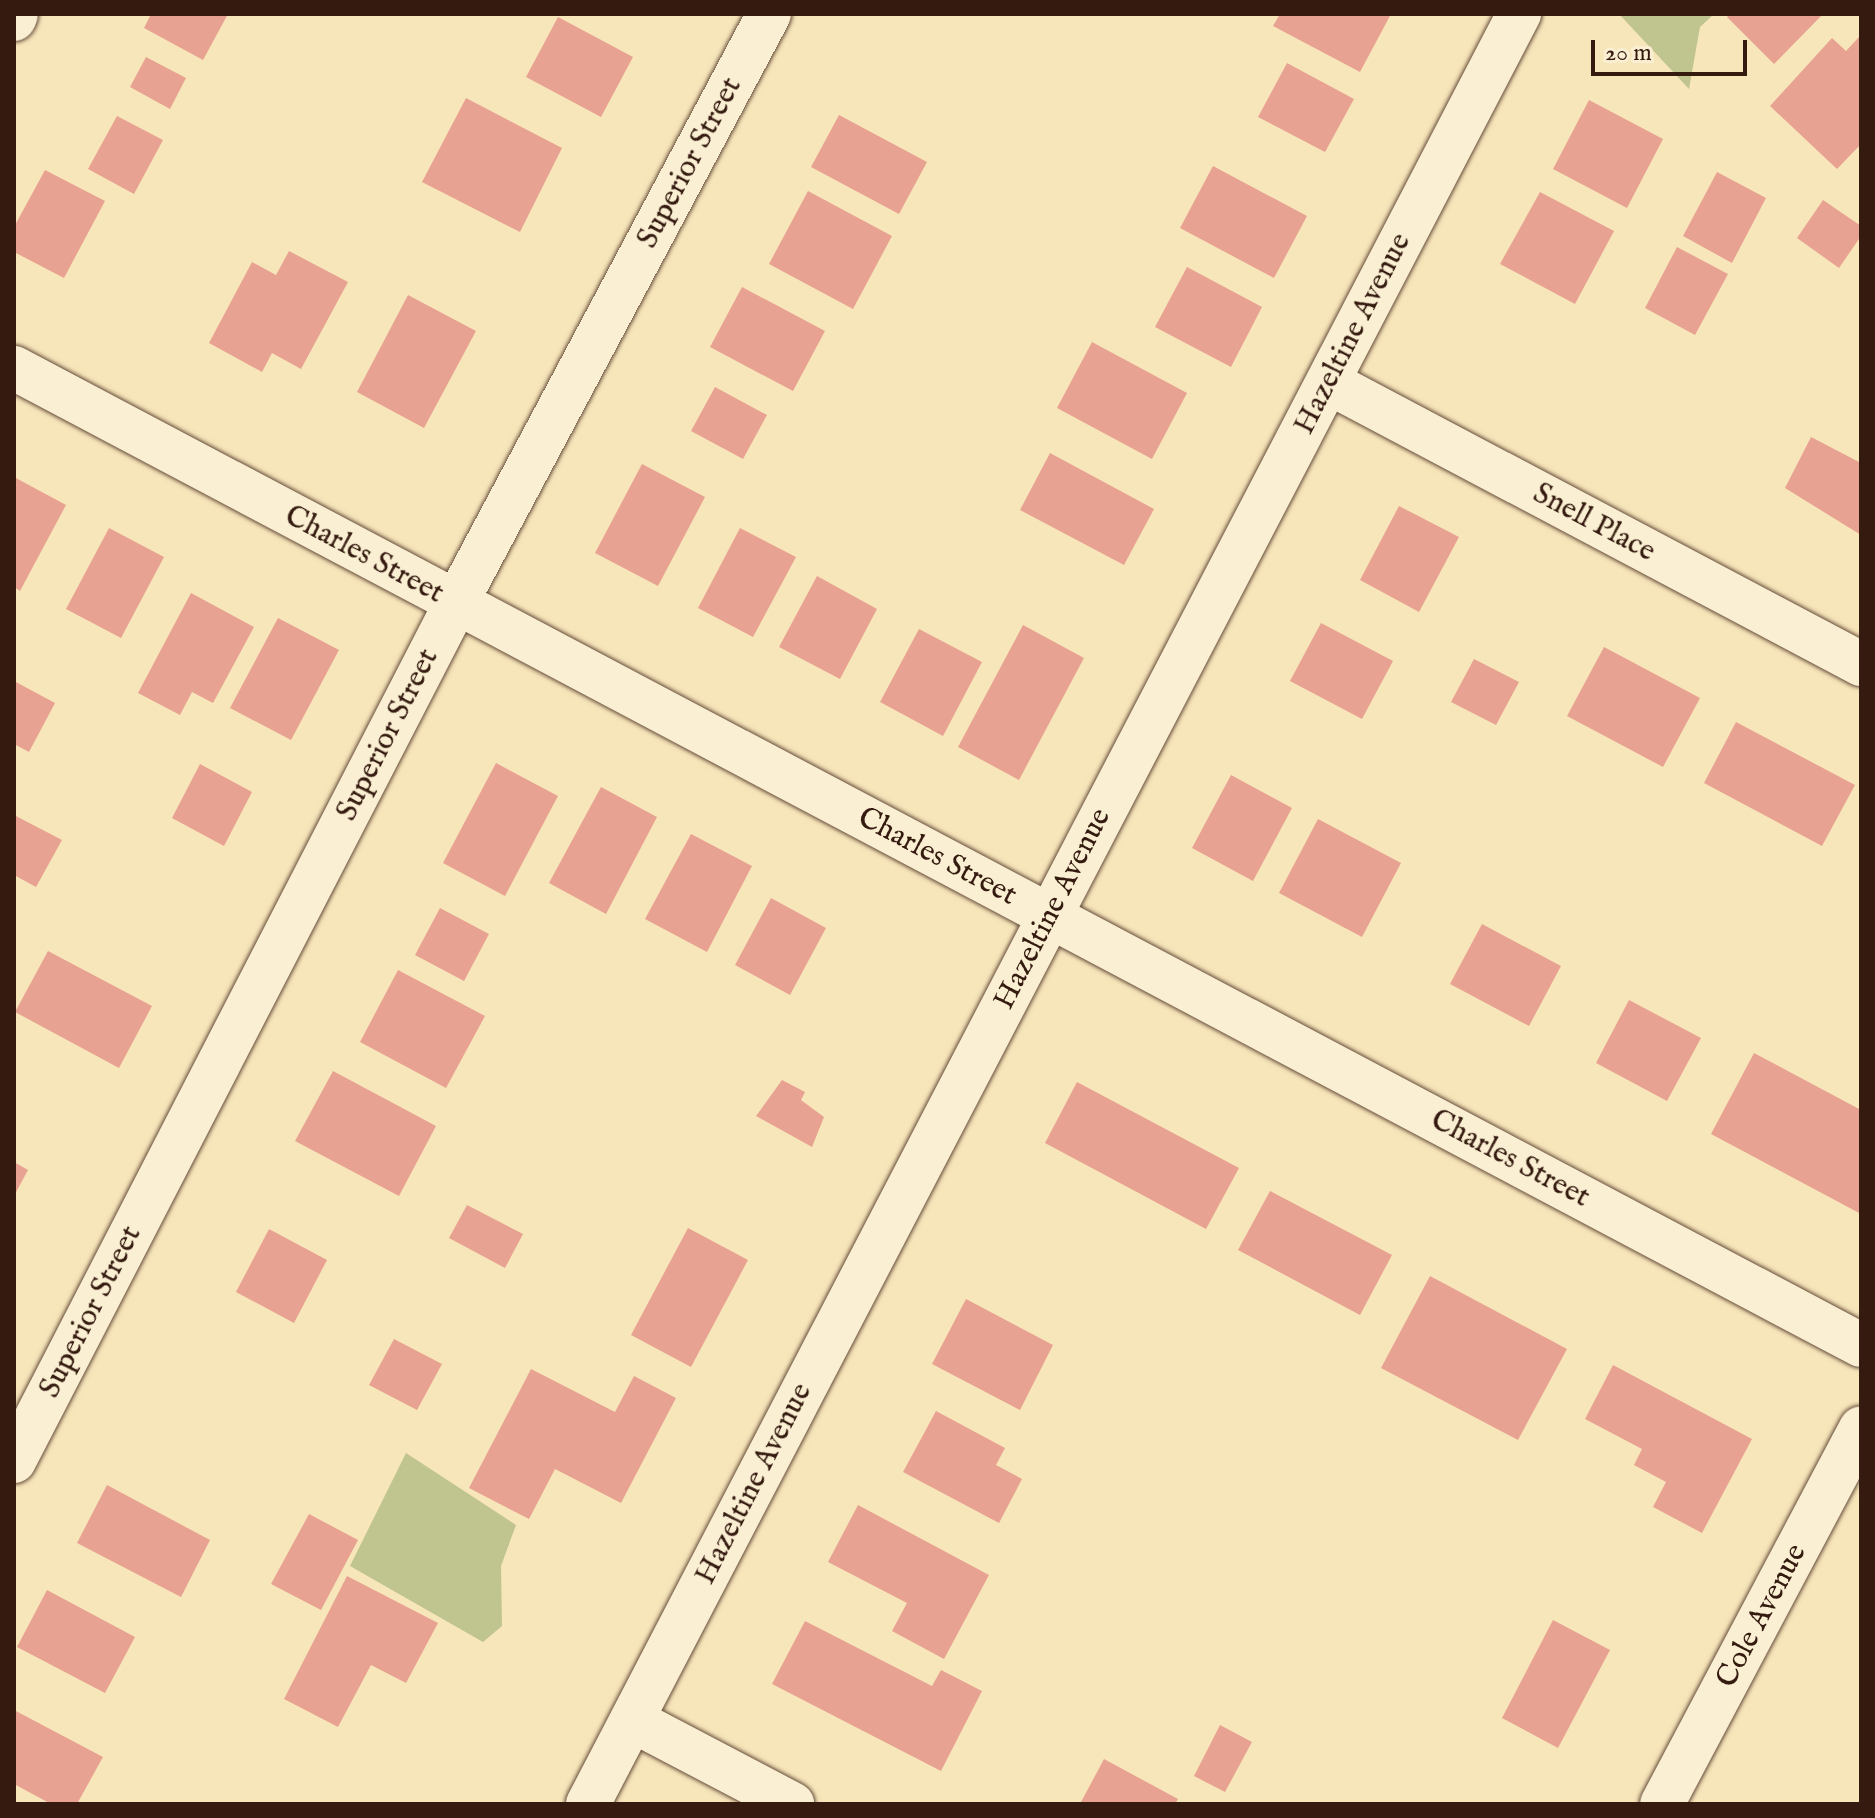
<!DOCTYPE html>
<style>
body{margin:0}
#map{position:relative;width:1875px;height:1818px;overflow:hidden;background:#f8e6bb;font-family:"IM FELL English",serif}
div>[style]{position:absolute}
.green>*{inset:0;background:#c0c48e}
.building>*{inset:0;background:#e8a291}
.roads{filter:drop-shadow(0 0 2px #654d3a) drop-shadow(0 0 2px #654d3a)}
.minor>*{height:44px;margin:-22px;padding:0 22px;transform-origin:22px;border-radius:22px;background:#faefd3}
span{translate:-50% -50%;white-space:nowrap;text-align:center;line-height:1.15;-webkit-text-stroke:7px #faefd3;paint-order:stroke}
.street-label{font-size:30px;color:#341a0f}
.frame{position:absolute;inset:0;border:16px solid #341a0f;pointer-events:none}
.scale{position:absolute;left:1591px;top:40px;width:156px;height:36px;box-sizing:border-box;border:4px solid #341a0f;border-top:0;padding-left:10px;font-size:24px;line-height:28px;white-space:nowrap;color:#341a0f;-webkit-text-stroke:6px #faefd3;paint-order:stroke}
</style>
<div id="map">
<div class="green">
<i style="clip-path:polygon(1619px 14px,1714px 14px,1700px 27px,1689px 89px)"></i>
<i style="clip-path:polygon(406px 1453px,516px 1525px,501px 1566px,502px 1626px,483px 1642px,350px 1566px)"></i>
</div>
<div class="building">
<i style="clip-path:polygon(151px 14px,228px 14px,203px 60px,144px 28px)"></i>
<i style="clip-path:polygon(1280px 14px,1391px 14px,1360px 72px,1273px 26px)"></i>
<i style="clip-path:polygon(1730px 14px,1823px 14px,1774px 64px,1727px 17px)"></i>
<i style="clip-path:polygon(558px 17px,633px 57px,601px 117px,526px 77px)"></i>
<i style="clip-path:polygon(1859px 37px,1861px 144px,1837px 169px,1770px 106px,1832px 38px,1846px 51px)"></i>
<i style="clip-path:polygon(146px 57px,186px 78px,170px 109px,130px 87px)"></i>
<i style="clip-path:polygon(1287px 63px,1354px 99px,1325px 152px,1258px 117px)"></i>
<i style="clip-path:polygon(466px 98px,562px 148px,520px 232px,422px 182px)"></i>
<i style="clip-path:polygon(1589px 100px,1663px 139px,1627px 208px,1553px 169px)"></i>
<i style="clip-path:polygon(839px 115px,927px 162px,899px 214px,811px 167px)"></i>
<i style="clip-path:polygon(117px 116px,163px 140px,134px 194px,88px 169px)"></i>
<i style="clip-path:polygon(1213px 166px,1307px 216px,1274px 278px,1180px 228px)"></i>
<i style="clip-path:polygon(45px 170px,105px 201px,64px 278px,14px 252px,14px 227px)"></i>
<i style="clip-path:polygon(1717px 172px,1766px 198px,1732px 263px,1683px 236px)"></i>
<i style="clip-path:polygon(808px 191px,892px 236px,853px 309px,769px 264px)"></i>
<i style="clip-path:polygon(1540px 192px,1614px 231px,1575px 304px,1500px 264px)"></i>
<i style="clip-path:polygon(1823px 200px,1861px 226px,1861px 236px,1839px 268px,1797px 238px)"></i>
<i style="clip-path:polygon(1677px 247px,1728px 274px,1695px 335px,1645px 308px)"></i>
<i style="clip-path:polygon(289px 251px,348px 282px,301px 369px,272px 353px,262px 372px,209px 343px,252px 262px,276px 275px)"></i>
<i style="clip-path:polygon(1187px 267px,1262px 307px,1231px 367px,1155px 327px)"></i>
<i style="clip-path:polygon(742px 287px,825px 331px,793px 391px,710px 347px)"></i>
<i style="clip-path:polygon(408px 295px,476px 331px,424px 428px,357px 392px)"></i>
<i style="clip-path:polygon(1092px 342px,1187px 393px,1152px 459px,1057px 408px)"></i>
<i style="clip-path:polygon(715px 387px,767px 415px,743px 459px,691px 431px)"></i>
<i style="clip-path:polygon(1811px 437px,1861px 463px,1861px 535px,1785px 488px)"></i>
<i style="clip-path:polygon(1050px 453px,1154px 509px,1124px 565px,1020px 510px)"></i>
<i style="clip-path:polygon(642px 464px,705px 497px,658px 586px,595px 553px)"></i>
<i style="clip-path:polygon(14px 477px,66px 505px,20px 591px,14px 587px)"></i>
<i style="clip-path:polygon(1399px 506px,1459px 537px,1419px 612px,1360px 580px)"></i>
<i style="clip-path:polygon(109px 528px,164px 557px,121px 638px,66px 609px)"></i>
<i style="clip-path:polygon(740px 528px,796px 557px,753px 637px,698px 608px)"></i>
<i style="clip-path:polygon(817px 576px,877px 609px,840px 679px,779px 647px)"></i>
<i style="clip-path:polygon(191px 593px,254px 627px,213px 703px,192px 692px,180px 715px,138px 693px)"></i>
<i style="clip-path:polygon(278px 618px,339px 650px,291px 740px,230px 708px)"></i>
<i style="clip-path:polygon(1321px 623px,1393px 661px,1362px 719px,1290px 681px)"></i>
<i style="clip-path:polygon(1023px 625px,1084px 658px,1019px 780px,958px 747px)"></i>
<i style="clip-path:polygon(919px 629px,982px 662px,943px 736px,880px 702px)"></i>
<i style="clip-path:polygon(1604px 647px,1700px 698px,1663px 767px,1567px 716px)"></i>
<i style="clip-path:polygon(1474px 659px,1519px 682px,1496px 725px,1451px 702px)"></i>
<i style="clip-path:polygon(14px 681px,55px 703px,29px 752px,14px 744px)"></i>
<i style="clip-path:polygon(1736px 722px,1855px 785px,1822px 846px,1704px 783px)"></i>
<i style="clip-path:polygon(496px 763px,558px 796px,505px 896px,443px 863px)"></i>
<i style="clip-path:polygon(200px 764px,252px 792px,224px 846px,172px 818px)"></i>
<i style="clip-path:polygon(1231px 775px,1292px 808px,1253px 881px,1192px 848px)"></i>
<i style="clip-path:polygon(601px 787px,657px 817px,606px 914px,549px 883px)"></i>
<i style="clip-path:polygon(14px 815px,62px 840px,36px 887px,14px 875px)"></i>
<i style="clip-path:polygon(1318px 819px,1401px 863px,1362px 937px,1279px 893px)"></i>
<i style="clip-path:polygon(691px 834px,752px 866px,707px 952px,645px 919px)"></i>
<i style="clip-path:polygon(771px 898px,826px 928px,790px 995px,735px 965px)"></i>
<i style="clip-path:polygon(440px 908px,489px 934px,464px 981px,415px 955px)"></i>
<i style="clip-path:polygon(1482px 924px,1561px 966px,1529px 1026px,1450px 984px)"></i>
<i style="clip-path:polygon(48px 951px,152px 1006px,119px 1068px,15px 1012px)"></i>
<i style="clip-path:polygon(398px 970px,485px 1016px,446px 1088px,360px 1042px)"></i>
<i style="clip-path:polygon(1629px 1000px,1701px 1038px,1667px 1101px,1596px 1063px)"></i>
<i style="clip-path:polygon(1754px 1053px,1861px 1110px,1861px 1214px,1711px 1134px)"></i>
<i style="clip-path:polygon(333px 1071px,436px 1126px,399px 1196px,295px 1141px)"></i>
<i style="clip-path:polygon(782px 1080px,805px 1092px,801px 1100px,824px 1117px,812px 1147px,756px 1116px)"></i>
<i style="clip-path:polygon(1077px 1082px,1239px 1168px,1206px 1229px,1045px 1143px)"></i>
<i style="clip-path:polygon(14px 1162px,28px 1170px,14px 1196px)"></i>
<i style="clip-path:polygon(1270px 1191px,1392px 1255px,1360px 1315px,1238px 1250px)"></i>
<i style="clip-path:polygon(467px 1205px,523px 1234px,505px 1268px,449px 1238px)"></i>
<i style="clip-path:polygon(688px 1228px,748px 1260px,691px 1367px,631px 1335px)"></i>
<i style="clip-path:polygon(269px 1229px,327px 1260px,294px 1323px,236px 1292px)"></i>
<i style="clip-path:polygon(1430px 1276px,1567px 1349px,1518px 1440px,1381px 1368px)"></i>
<i style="clip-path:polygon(966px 1299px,1053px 1345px,1020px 1410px,932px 1364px)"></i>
<i style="clip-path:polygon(394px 1339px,442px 1364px,417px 1410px,369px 1385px)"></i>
<i style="clip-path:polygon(1613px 1365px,1752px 1439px,1702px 1533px,1653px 1507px,1666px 1482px,1634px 1465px,1642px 1449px,1585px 1419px)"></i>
<i style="clip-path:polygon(531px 1369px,615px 1412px,634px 1376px,676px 1398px,621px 1503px,555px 1469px,529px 1519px,469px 1488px)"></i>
<i style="clip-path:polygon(936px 1411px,1005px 1448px,996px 1465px,1022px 1479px,999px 1523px,903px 1472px)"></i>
<i style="clip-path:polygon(107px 1485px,210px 1540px,181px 1597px,77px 1543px)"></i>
<i style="clip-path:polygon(858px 1505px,989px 1575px,944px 1659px,892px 1631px,907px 1603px,828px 1562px)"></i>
<i style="clip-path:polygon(309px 1514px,358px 1540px,321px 1610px,271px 1584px)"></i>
<i style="clip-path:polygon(347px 1576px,438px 1623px,406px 1683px,371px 1665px,338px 1727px,284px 1699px)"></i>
<i style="clip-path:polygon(47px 1590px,135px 1637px,105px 1693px,17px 1647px)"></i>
<i style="clip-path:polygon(1553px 1620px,1610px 1650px,1558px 1748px,1502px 1718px)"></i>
<i style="clip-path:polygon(805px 1621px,932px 1686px,941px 1670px,982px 1691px,941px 1771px,772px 1684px)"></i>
<i style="clip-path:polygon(14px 1710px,103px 1757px,77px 1804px,51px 1804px,14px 1784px)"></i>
<i style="clip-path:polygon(1220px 1725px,1252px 1742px,1225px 1792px,1194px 1776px)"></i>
<i style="clip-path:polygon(1104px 1759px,1178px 1799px,1175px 1804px,1080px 1804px)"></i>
</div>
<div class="roads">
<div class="minor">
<i style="left:14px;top:19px;width:5px;rotate:-68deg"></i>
<i style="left:14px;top:368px;width:2089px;rotate:27.88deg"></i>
<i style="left:1328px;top:382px;width:603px;rotate:27.88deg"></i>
<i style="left:14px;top:1461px;width:965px;rotate:-62.74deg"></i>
<i style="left:456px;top:603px;width:667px;rotate:-62.01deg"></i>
<i style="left:632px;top:1720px;width:181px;rotate:27.7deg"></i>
<i style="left:588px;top:1804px;width:2018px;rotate:-62.52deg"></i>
<i style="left:1662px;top:1804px;width:425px;rotate:-62.1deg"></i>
</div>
</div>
<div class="street-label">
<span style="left:690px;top:163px;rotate:-62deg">Superior Street</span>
<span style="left:1353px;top:334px;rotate:-63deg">Hazeltine Avenue</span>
<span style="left:1594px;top:523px;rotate:28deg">Snell Place</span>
<span style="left:364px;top:555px;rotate:28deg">Charles Street</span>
<span style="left:388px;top:735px;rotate:-63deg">Superior Street</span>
<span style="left:937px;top:857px;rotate:28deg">Charles Street</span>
<span style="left:1053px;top:909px;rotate:-63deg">Hazeltine Avenue</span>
<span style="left:1510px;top:1159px;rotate:28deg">Charles Street</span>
<span style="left:91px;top:1312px;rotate:-63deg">Superior Street</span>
<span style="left:754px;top:1484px;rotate:-63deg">Hazeltine Avenue</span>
<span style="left:1762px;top:1616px;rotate:-62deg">Cole Avenue</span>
</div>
<div class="frame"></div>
<div class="scale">20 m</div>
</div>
